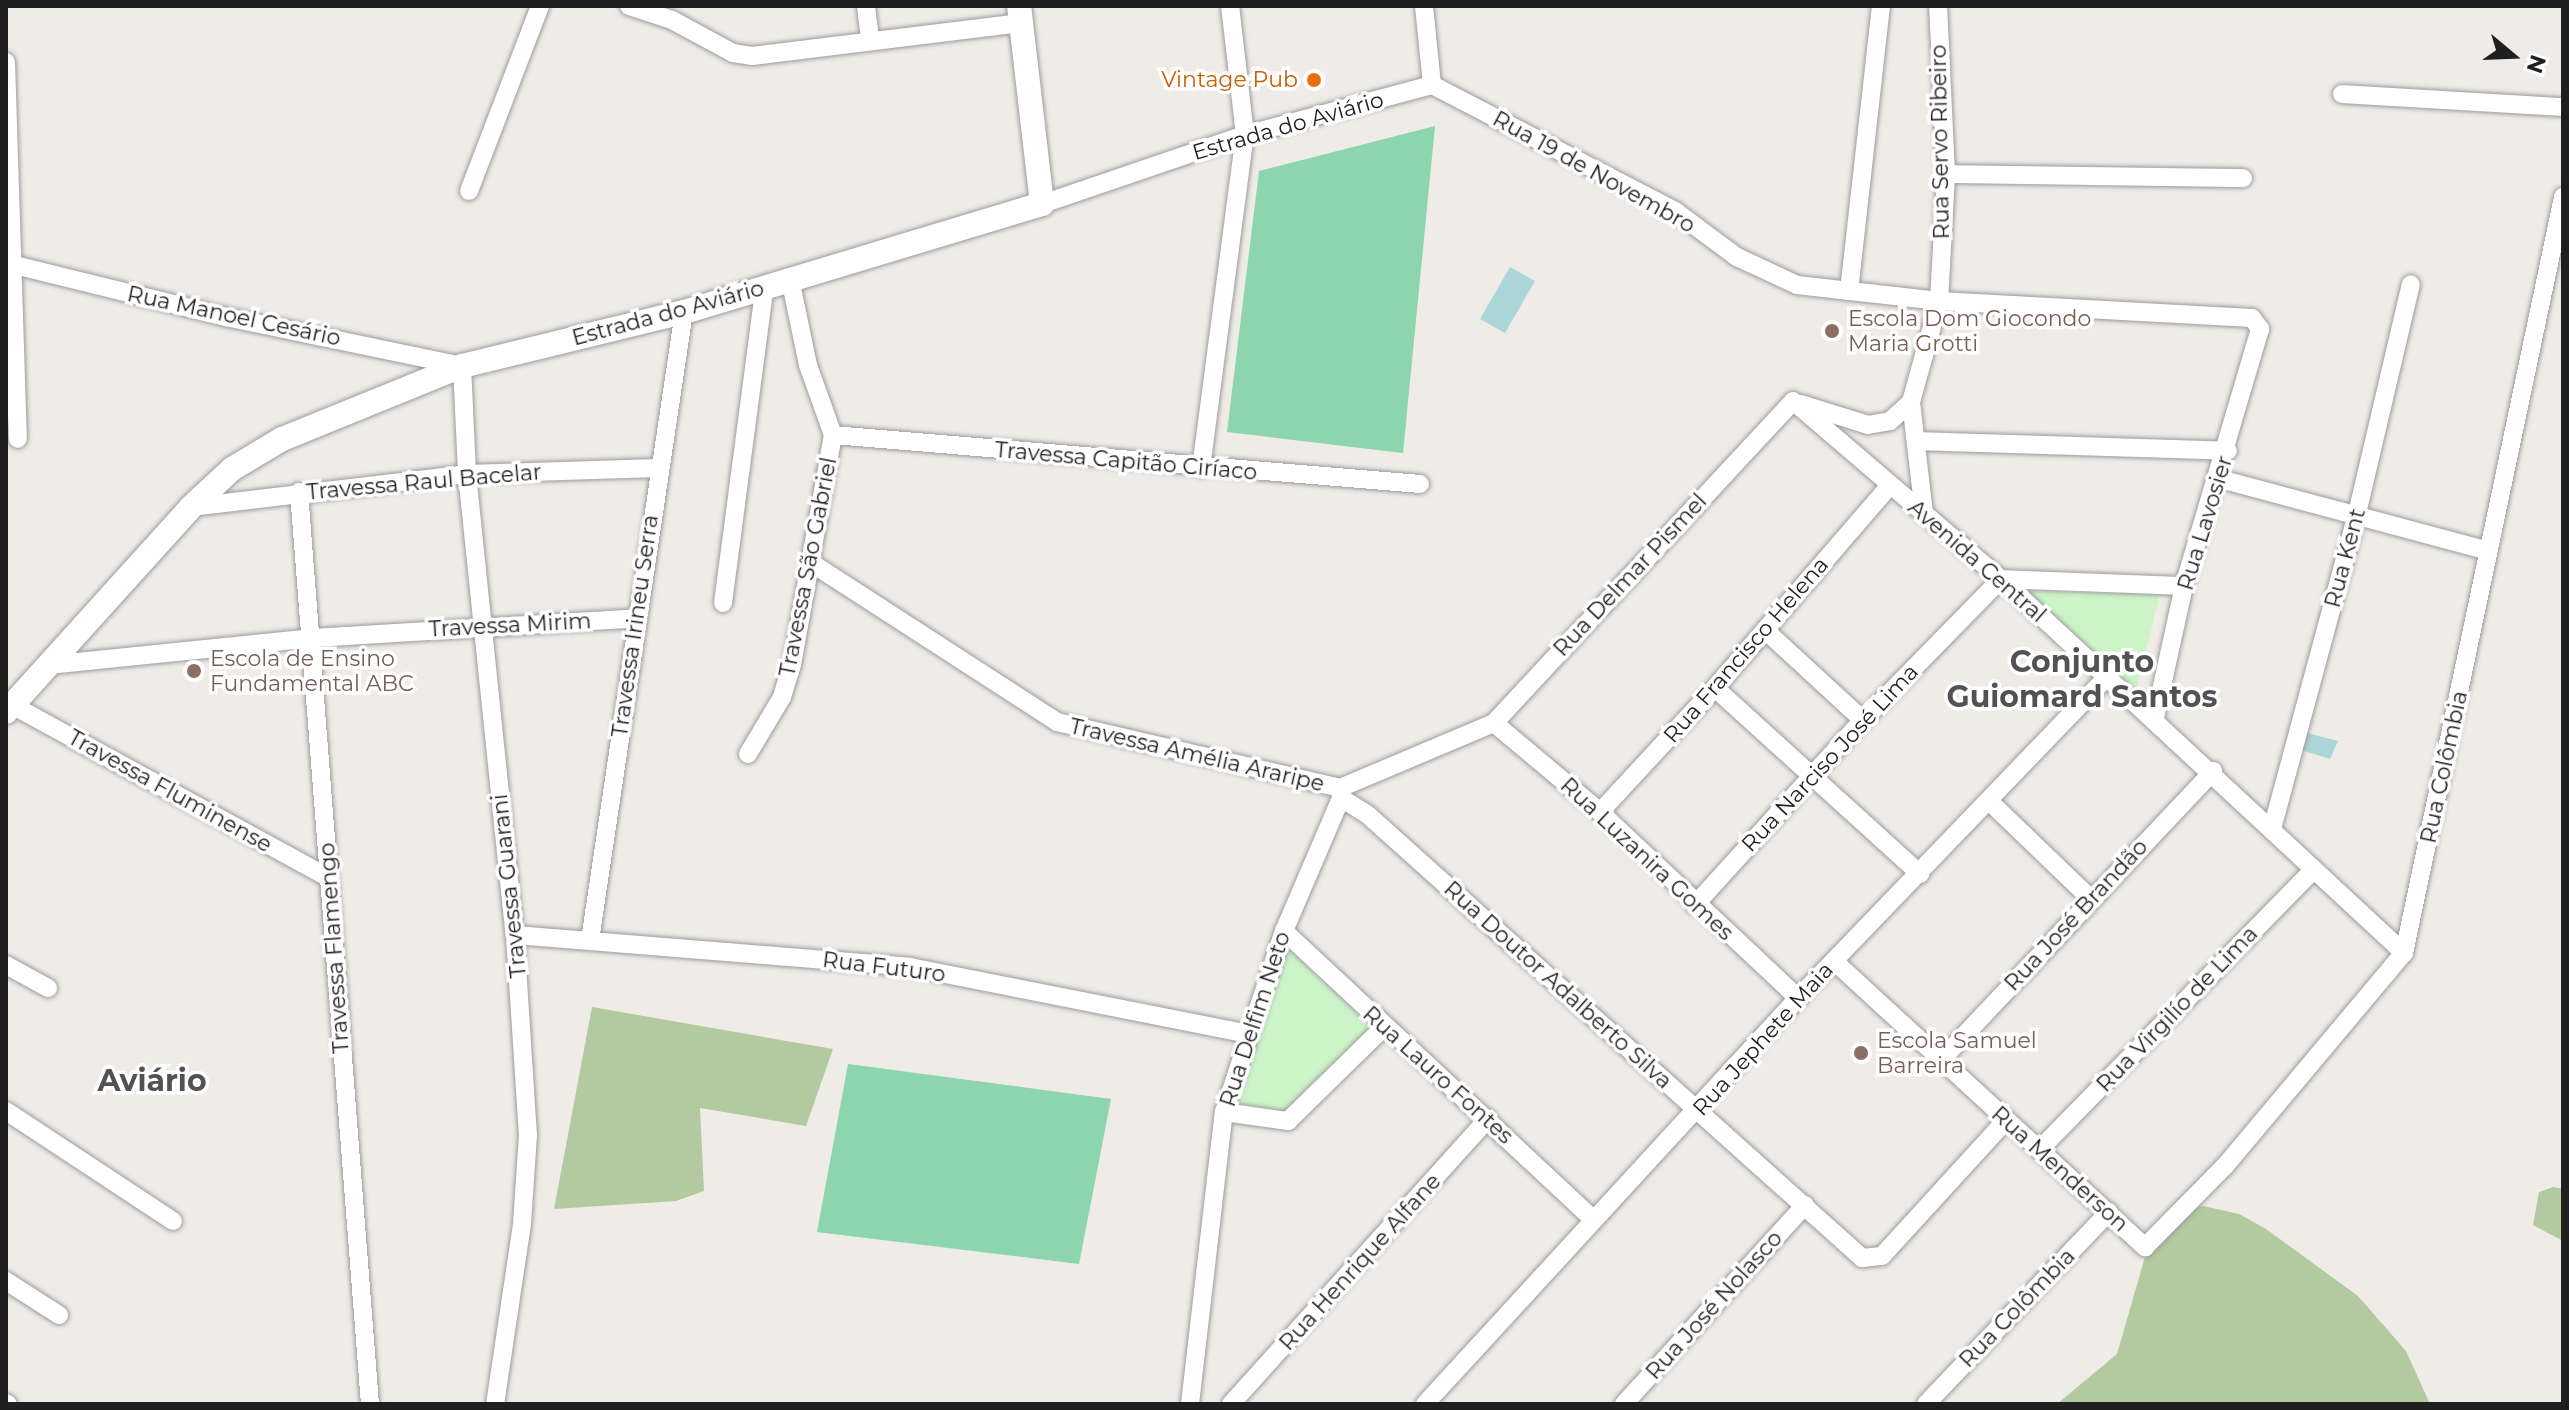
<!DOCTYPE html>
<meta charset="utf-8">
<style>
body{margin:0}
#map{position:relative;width:2569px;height:1410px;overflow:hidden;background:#efebe6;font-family:Montserrat,sans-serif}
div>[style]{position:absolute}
.forest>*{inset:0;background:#b3caa0}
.park>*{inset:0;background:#ccf4c8}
.pitch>*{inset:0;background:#8dd5ae}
.water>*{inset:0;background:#acd5d8}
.roads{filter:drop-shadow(0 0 2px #9c9c9c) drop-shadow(0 0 2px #9c9c9c)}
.minor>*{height:18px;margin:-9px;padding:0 9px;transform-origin:9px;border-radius:9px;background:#fff}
.tertiary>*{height:24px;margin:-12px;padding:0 12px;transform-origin:12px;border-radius:12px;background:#fff}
.dots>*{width:22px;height:22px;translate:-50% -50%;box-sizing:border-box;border:4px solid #fff;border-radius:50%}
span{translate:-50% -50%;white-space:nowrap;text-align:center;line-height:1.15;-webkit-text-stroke:7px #fff;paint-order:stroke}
.food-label{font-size:22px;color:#c56008}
.right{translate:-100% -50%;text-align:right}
.street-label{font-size:22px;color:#1f1f1f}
.education-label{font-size:22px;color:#785e54}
.left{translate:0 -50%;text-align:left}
.district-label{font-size:30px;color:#525252;font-weight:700}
.frame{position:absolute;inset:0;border:8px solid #1f1f1f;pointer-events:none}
.north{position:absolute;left:2473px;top:16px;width:80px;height:80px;-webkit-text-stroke:6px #fff;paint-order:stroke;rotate:109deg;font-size:22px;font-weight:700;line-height:32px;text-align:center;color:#1f1f1f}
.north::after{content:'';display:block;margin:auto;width:28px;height:36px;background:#1f1f1f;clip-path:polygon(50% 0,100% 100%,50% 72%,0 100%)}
</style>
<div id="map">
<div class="forest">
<i style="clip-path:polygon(592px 1007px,833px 1049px,806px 1126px,700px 1108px,704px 1191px,676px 1201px,554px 1209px)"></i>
<i style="clip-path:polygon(2553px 1187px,2563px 1189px,2563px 1241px,2533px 1225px,2539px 1192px)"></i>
<i style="clip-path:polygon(2203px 1206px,2239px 1214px,2266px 1229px,2358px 1296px,2406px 1351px,2430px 1404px,2057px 1404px,2117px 1354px,2149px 1243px,2188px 1210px)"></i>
</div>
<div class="park">
<i style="clip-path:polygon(2029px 592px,2160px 593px,2136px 689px)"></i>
<i style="clip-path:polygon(1285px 946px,1371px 1027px,1284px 1111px,1234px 1103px)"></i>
</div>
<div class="pitch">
<i style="clip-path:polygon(1435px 126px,1403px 453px,1227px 432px,1259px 171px)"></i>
<i style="clip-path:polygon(848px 1064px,1111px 1099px,1079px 1264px,817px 1232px)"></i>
</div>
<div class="water">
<i style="clip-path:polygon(1510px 267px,1535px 281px,1505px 333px,1480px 319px)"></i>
<i style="clip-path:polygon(2307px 733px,2338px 741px,2330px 759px,2301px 750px)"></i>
</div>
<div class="roads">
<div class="minor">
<i style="left:629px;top:6px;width:45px;rotate:18deg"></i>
<i style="left:672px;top:20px;width:69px;rotate:28.4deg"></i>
<i style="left:733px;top:53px;width:19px;rotate:9deg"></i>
<i style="left:752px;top:56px;width:271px;rotate:-7deg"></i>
<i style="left:866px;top:6px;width:35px;rotate:83deg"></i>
<i style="left:1424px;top:6px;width:79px;rotate:84.2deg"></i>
<i style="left:6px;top:62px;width:377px;rotate:88.2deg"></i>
<i style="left:1432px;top:85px;width:274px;rotate:27.4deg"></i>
<i style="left:1675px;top:211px;width:77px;rotate:36.6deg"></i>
<i style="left:1737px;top:257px;width:66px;rotate:25deg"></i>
<i style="left:1797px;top:285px;width:143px;rotate:6.4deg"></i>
<i style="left:1939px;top:301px;width:313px;rotate:3.1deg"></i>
<i style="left:2252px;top:318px;width:14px;rotate:54deg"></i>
<i style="left:2260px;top:329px;width:268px;rotate:106.5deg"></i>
<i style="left:2184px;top:586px;width:135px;rotate:102.4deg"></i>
<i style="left:2342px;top:94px;width:221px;rotate:3.4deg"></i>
<i style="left:1946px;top:174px;width:297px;rotate:0.8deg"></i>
<i style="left:469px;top:191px;width:198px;rotate:-69deg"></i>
<i style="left:1042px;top:204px;width:214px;rotate:-18.8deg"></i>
<i style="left:1245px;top:135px;width:194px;rotate:-15deg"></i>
<i style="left:6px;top:263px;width:227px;rotate:13.8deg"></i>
<i style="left:226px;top:317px;width:241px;rotate:11.7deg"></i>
<i style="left:462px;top:366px;width:108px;rotate:87.3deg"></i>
<i style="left:467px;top:474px;width:463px;rotate:84.1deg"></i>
<i style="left:515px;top:935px;width:200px;rotate:86.3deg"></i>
<i style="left:528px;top:1135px;width:89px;rotate:93.9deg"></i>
<i style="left:522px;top:1224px;width:182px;rotate:98.5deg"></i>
<i style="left:1849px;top:291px;width:287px;rotate:-83.6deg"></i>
<i style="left:1793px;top:401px;width:274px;rotate:40.6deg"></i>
<i style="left:2001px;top:579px;width:550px;rotate:42.86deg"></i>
<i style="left:1801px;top:404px;width:70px;rotate:17.4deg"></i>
<i style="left:1868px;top:425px;width:22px;rotate:-10deg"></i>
<i style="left:1890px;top:421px;width:28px;rotate:-42deg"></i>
<i style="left:833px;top:435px;width:589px;rotate:4.77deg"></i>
<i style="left:1916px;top:441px;width:312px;rotate:1.8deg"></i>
<i style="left:1201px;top:468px;width:336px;rotate:-82.5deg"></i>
<i style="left:1245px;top:135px;width:130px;rotate:-96.6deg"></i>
<i style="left:2220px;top:479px;width:278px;rotate:15deg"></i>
<i style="left:299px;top:492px;width:915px;rotate:85.55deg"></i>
<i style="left:191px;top:507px;width:278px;rotate:-6.8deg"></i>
<i style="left:467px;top:474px;width:191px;rotate:-1.8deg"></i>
<i style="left:1924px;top:513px;width:112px;rotate:-96.7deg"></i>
<i style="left:1911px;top:402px;width:105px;rotate:-74.5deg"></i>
<i style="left:1939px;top:301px;width:127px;rotate:-86.8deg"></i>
<i style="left:1946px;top:174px;width:168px;rotate:-92.7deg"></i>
<i style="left:813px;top:564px;width:291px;rotate:32.9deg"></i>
<i style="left:1057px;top:722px;width:291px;rotate:13.1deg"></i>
<i style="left:723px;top:603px;width:320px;rotate:-82.5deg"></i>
<i style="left:1765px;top:630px;width:133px;rotate:42.6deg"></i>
<i style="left:48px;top:665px;width:267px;rotate:-5.8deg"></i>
<i style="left:314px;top:638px;width:324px;rotate:-3.5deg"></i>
<i style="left:1715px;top:688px;width:277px;rotate:42.2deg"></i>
<i style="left:12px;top:705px;width:360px;rotate:28.6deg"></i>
<i style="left:1494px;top:723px;width:138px;rotate:40deg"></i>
<i style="left:1600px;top:812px;width:272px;rotate:43.2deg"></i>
<i style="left:748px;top:754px;width:66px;rotate:-59.2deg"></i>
<i style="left:782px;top:697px;width:34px;rotate:-73deg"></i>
<i style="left:792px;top:665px;width:234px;rotate:-79.9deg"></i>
<i style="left:833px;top:435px;width:74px;rotate:-109.7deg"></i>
<i style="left:808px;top:365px;width:88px;rotate:-101.8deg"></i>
<i style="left:1340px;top:788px;width:167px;rotate:-22.9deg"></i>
<i style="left:1494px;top:723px;width:439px;rotate:-47.1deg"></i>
<i style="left:1341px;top:798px;width:32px;rotate:32deg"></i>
<i style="left:1368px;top:815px;width:664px;rotate:41.88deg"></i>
<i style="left:1862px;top:1258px;width:20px;rotate:-6deg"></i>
<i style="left:1882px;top:1256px;width:184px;rotate:-47.6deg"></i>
<i style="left:1989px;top:801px;width:141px;rotate:43.9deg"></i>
<i style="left:1600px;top:812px;width:169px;rotate:-47.2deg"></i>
<i style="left:1715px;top:688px;width:268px;rotate:-49.2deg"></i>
<i style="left:2272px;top:829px;width:322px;rotate:-74.9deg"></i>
<i style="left:2356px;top:518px;width:240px;rotate:-76.8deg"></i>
<i style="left:1695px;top:905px;width:250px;rotate:-47.8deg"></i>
<i style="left:1863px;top:720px;width:197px;rotate:-45.6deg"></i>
<i style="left:2001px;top:579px;width:183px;rotate:2.2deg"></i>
<i style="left:1284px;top:931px;width:422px;rotate:43deg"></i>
<i style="left:515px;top:935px;width:396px;rotate:4.6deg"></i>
<i style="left:910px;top:967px;width:346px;rotate:11.2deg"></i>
<i style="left:590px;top:940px;width:635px;rotate:-81.49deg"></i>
<i style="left:1834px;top:961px;width:423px;rotate:42.6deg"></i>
<i style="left:2145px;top:1247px;width:114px;rotate:-45.4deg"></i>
<i style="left:2225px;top:1166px;width:278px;rotate:-50deg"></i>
<i style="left:2404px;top:953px;width:773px;rotate:-78.12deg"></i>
<i style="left:6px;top:965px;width:48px;rotate:28.7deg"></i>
<i style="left:1941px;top:1060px;width:397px;rotate:-46.7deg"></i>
<i style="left:6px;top:1111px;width:200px;rotate:33.4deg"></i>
<i style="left:1224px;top:1112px;width:65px;rotate:8deg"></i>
<i style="left:1288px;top:1121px;width:134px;rotate:-44.4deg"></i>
<i style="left:2040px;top:1149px;width:390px;rotate:-45.6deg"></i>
<i style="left:6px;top:1281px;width:63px;rotate:32.7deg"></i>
<i style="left:6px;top:1403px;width:2px;rotate:27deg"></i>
<i style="left:1190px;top:1404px;width:294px;rotate:-83.4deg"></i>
<i style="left:1224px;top:1112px;width:191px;rotate:-71.7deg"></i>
<i style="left:1284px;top:931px;width:145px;rotate:-66.8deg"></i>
<i style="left:1341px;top:798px;width:10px;rotate:-96deg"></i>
<i style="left:1231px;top:1404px;width:384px;rotate:-48deg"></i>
<i style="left:1425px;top:1404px;width:551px;rotate:-47.43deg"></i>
<i style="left:1798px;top:998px;width:444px;rotate:-46.1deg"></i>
<i style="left:1624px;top:1404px;width:269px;rotate:-47.7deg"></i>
<i style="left:1926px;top:1404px;width:265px;rotate:-46.4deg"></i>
</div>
<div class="tertiary">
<i style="left:6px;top:712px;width:276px;rotate:-47.9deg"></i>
<i style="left:191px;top:507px;width:56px;rotate:-42.8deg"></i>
<i style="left:232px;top:469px;width:58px;rotate:-31deg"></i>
<i style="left:282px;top:439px;width:194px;rotate:-22.1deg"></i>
<i style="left:462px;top:366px;width:228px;rotate:-13.7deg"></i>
<i style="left:684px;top:312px;width:374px;rotate:-16.8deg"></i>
<i style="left:1042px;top:204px;width:199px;rotate:-96.6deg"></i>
</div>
</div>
<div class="dots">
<i style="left:1314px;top:80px;background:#e8710a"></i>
<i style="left:1832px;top:331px;background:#8d6e63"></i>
<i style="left:194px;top:671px;background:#8d6e63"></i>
<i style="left:1861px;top:1053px;background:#8d6e63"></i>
</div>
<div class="food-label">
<span class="right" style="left:1298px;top:80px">Vintage Pub</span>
</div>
<div class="street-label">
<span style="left:1288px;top:126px;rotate:-16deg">Estrada do Aviário</span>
<span style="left:1940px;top:142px;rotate:-91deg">Rua Servo Ribeiro</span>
<span style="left:1594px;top:172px;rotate:29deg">Rua 19 de Novembro</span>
<span style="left:668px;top:313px;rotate:-15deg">Estrada do Aviário</span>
<span style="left:234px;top:316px;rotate:12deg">Rua Manoel Cesário</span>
<span style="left:1126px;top:461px;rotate:5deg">Travessa Capitão Ciríaco</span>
<span style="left:424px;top:482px;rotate:-5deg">Travessa Raul Bacelar</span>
<span style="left:2205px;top:523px;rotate:-73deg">Rua Lavosier</span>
<span style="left:2345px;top:558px;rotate:-75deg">Rua Kent</span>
<span style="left:1977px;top:561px;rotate:41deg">Avenida Central</span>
<span style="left:808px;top:567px;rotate:-79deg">Travessa São Gabriel</span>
<span style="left:1630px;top:575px;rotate:-47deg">Rua Delmar Pismel</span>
<span style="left:510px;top:625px;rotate:-3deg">Travessa Mirim</span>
<span style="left:635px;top:626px;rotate:-82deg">Travessa Irineu Serra</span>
<span style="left:1746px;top:650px;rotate:-49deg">Rua Francisco Helena</span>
<span style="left:1197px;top:755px;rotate:13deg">Travessa Amélia Araripe</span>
<span style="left:1830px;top:758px;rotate:-47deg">Rua Narciso José Lima</span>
<span style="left:2444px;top:767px;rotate:-78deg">Rua Colômbia</span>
<span style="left:170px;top:791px;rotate:29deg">Travessa Fluminense</span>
<span style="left:1647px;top:859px;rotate:43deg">Rua Luzanira Gomes</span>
<span style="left:509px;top:886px;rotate:-96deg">Travessa Guarani</span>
<span style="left:2076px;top:915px;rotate:-47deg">Rua José Brandão</span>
<span style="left:334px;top:948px;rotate:-94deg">Travessa Flamengo</span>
<span style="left:884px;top:967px;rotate:7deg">Rua Futuro</span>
<span style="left:1558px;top:985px;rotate:42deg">Rua Doutor Adalberto Silva</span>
<span style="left:2177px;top:1009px;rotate:-46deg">Rua Virgilío de Lima</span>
<span style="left:1255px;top:1019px;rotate:-72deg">Rua Delfim Neto</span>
<span style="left:1763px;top:1039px;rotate:-48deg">Rua Jephete Maia</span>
<span style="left:1438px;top:1075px;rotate:42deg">Rua Lauro Fontes</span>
<span style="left:2060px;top:1169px;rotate:42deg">Rua Menderson</span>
<span style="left:1360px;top:1262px;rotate:-48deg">Rua Henrique Alfane</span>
<span style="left:1714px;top:1305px;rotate:-48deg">Rua José Nolasco</span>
<span style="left:2017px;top:1308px;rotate:-46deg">Rua Colômbia</span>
</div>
<div class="education-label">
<span class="left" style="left:1848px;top:331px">Escola Dom Giocondo<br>Maria Grotti</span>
<span class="left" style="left:210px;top:671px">Escola de Ensino<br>Fundamental ABC</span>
<span class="left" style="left:1877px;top:1053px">Escola Samuel<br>Barreira</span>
</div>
<div class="district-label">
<span style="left:2082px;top:679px">Conjunto<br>Guiomard Santos</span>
<span style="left:152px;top:1081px">Aviário</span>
</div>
<div class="frame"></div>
<div class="north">N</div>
</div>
